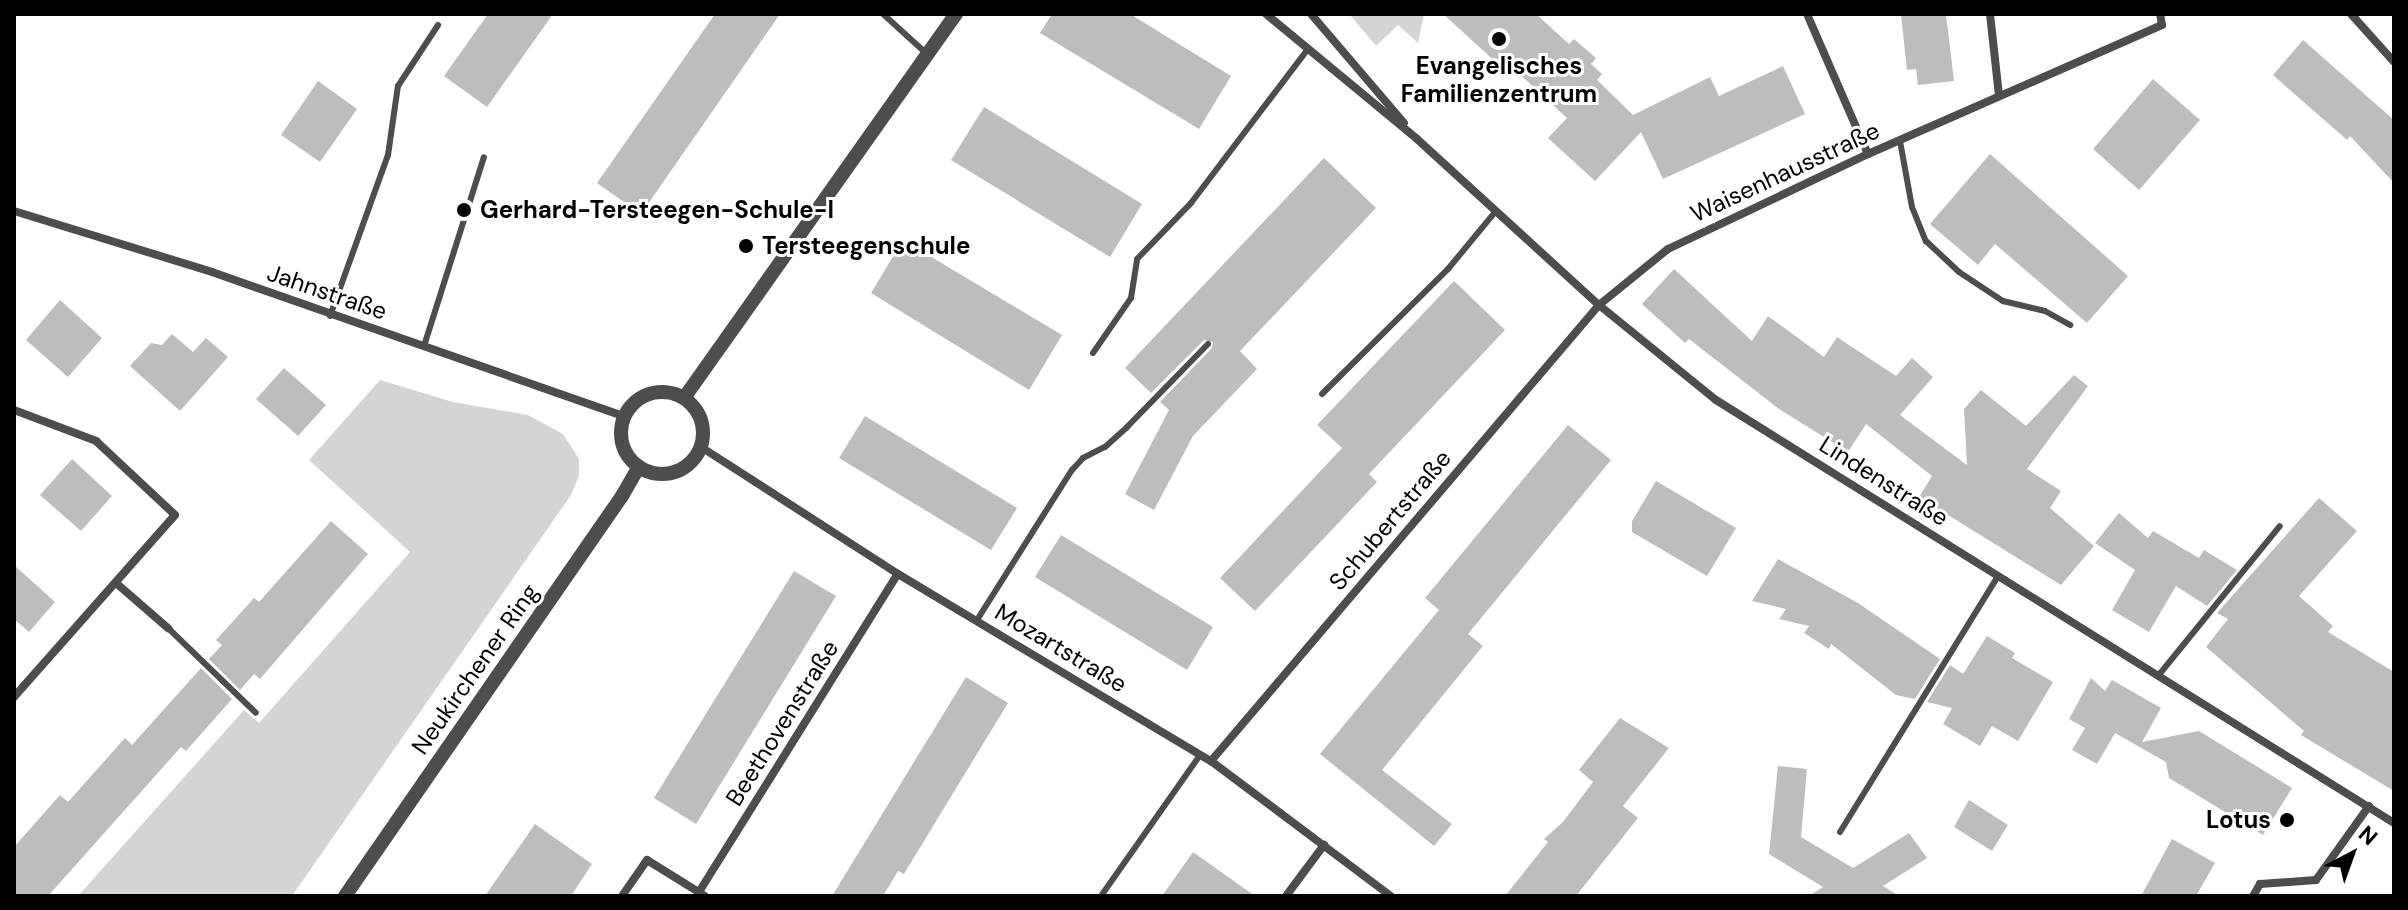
<!DOCTYPE html>
<meta charset="utf-8">
<style>
body{margin:0}
#map{position:relative;width:2408px;height:910px;overflow:hidden;background:#fff;font-family:"DM Sans",sans-serif}
div>[style]{position:absolute}
.green>*{inset:0;background:#d4d4d4}
.building>*{inset:0;background:#bdbdbd}
.service>*{height:6px;margin:-3px;padding:0 3px;transform-origin:3px;border-radius:3px;background:#4d4d4d}
.minor>*{height:8px;margin:-4px;padding:0 4px;transform-origin:4px;border-radius:4px;background:#4d4d4d}
.tertiary>*{height:14px;margin:-7px;padding:0 7px;transform-origin:7px;border-radius:7px;background:#4d4d4d}
.tertiary>.ring{margin:-7px;padding:0;box-sizing:content-box;background:none;border:14px solid #4d4d4d;border-radius:50%}
.dots>*{width:22px;height:22px;translate:-50% -50%;box-sizing:border-box;border:4px solid #fff;border-radius:50%}
span{translate:-50% -50%;white-space:nowrap;text-align:center;line-height:1.15;-webkit-text-stroke:6px #fff;paint-order:stroke}
.poi-label{font-size:24px;color:#000;font-weight:700}
.left{translate:0 -50%;text-align:left}
.right{translate:-100% -50%;text-align:right}
.street-label{font-size:24px;color:#000}
.frame{position:absolute;inset:0;border:16px solid #000;pointer-events:none}
.north{position:absolute;left:2312px;top:814px;width:80px;height:80px;-webkit-text-stroke:6px #fff;paint-order:stroke;rotate:41deg;font-size:22px;font-weight:700;line-height:32px;text-align:center;color:#000}
.north::after{content:'';display:block;margin:auto;width:28px;height:36px;background:#000;clip-path:polygon(50% 0,100% 100%,50% 72%,0 100%)}
</style>
<div id="map">
<div class="green">
<i style="clip-path:polygon(1349px 14px,1424px 14px,1418px 43px,1398px 25px,1376px 46px)"></i>
<i style="clip-path:polygon(380px 380px,453px 402px,528px 415px,563px 434px,579px 459px,579px 476px,571px 495px,292px 896px,78px 896px,244px 710px,259px 723px,410px 552px,309px 460px)"></i>
</div>
<div class="building">
<i style="clip-path:polygon(488px 14px,553px 14px,487px 107px,444px 76px)"></i>
<i style="clip-path:polygon(715px 14px,780px 14px,641px 214px,597px 183px)"></i>
<i style="clip-path:polygon(1052px 14px,1130px 14px,1231px 76px,1199px 129px,1040px 33px)"></i>
<i style="clip-path:polygon(1443px 14px,1536px 14px,1569px 44px,1574px 39px,1596px 58px,1591px 64px,1602px 74px,1597px 80px,1633px 115px,1710px 77px,1719px 96px,1783px 66px,1805px 114px,1663px 179px,1641px 132px,1595px 181px,1548px 138px,1567px 118px,1503px 59px,1498px 64px)"></i>
<i style="clip-path:polygon(1901px 14px,1946px 14px,1954px 81px,1918px 85px,1916px 69px,1907px 70px)"></i>
<i style="clip-path:polygon(2303px 40px,2394px 120px,2394px 183px,2350px 136px,2347px 140px,2273px 75px)"></i>
<i style="clip-path:polygon(2153px 79px,2200px 120px,2139px 190px,2093px 149px)"></i>
<i style="clip-path:polygon(318px 81px,357px 109px,320px 162px,281px 135px)"></i>
<i style="clip-path:polygon(984px 107px,1142px 204px,1110px 257px,951px 160px)"></i>
<i style="clip-path:polygon(1990px 154px,2128px 276px,2087px 323px,1995px 244px,1978px 265px,1930px 224px)"></i>
<i style="clip-path:polygon(1324px 158px,1376px 208px,1240px 351px,1257px 369px,1193px 436px,1154px 510px,1125px 494px,1169px 410px,1160px 402px,1212px 348px,1213px 342px,1204px 340px,1151px 393px,1125px 368px)"></i>
<i style="clip-path:polygon(903px 240px,1062px 335px,1029px 390px,871px 293px)"></i>
<i style="clip-path:polygon(1674px 269px,1752px 341px,1768px 316px,1824px 357px,1837px 337px,1896px 376px,1912px 358px,1933px 377px,1900px 415px,1967px 465px,1964px 409px,1981px 390px,2026px 426px,2074px 375px,2088px 386px,2027px 469px,2061px 491px,2050px 508px,2094px 546px,2061px 585px,1919px 497px,1932px 476px,1866px 424px,1848px 452px,1779px 409px,1689px 339px,1685px 343px,1642px 304px)"></i>
<i style="clip-path:polygon(1454px 281px,1505px 330px,1369px 474px,1377px 482px,1255px 611px,1220px 578px,1342px 448px,1317px 425px)"></i>
<i style="clip-path:polygon(60px 300px,102px 338px,68px 377px,26px 340px)"></i>
<i style="clip-path:polygon(172px 334px,193px 352px,206px 338px,228px 357px,180px 411px,130px 366px,151px 343px,162px 345px)"></i>
<i style="clip-path:polygon(284px 368px,326px 405px,298px 436px,256px 399px)"></i>
<i style="clip-path:polygon(865px 416px,1017px 508px,991px 550px,839px 458px)"></i>
<i style="clip-path:polygon(1568px 425px,1611px 460px,1468px 634px,1483px 646px,1382px 770px,1452px 824px,1434px 846px,1320px 754px,1439px 610px,1425px 598px)"></i>
<i style="clip-path:polygon(72px 459px,112px 496px,81px 531px,40px 495px)"></i>
<i style="clip-path:polygon(1656px 481px,1736px 528px,1707px 576px,1632px 532px,1632px 521px)"></i>
<i style="clip-path:polygon(2319px 498px,2357px 531px,2299px 596px,2333px 626px,2328px 632px,2394px 672px,2394px 791px,2301px 735px,2304px 731px,2206px 647px,2228px 619px,2217px 613px)"></i>
<i style="clip-path:polygon(2119px 513px,2148px 538px,2153px 531px,2199px 558px,2204px 550px,2237px 570px,2207px 606px,2176px 586px,2149px 632px,2112px 610px,2135px 570px,2095px 543px)"></i>
<i style="clip-path:polygon(331px 521px,368px 554px,260px 679px,254px 674px,240px 690px,209px 659px,222px 645px,216px 640px,254px 598px,259px 602px)"></i>
<i style="clip-path:polygon(1061px 535px,1213px 627px,1187px 670px,1035px 577px)"></i>
<i style="clip-path:polygon(1778px 559px,1858px 603px,1940px 659px,1915px 699px,1896px 695px,1831px 644px,1829px 649px,1804px 633px,1809px 626px,1779px 619px,1786px 609px,1752px 601px)"></i>
<i style="clip-path:polygon(14px 565px,55px 602px,29px 632px,14px 619px)"></i>
<i style="clip-path:polygon(794px 571px,836px 596px,696px 824px,654px 798px)"></i>
<i style="clip-path:polygon(1987px 636px,2015px 653px,2012px 658px,2053px 682px,2018px 741px,1992px 726px,1980px 746px,1943px 724px,1952px 708px,1927px 702px,1950px 665px,1963px 674px)"></i>
<i style="clip-path:polygon(201px 668px,232px 699px,186px 751px,181px 747px,48px 896px,14px 896px,14px 847px,60px 795px,68px 802px,125px 738px,132px 745px)"></i>
<i style="clip-path:polygon(966px 677px,1008px 703px,941px 813px,904px 874px,898px 871px,883px 896px,832px 896px)"></i>
<i style="clip-path:polygon(2091px 678px,2105px 691px,2112px 680px,2161px 708px,2142px 742px,2199px 731px,2292px 788px,2263px 835px,2169px 778px,2166px 762px,2115px 733px,2097px 764px,2072px 750px,2085px 728px,2069px 719px)"></i>
<i style="clip-path:polygon(1620px 718px,1669px 748px,1623px 806px,1638px 818px,1576px 896px,1505px 896px,1548px 842px,1544px 839px,1563px 822px,1593px 782px,1579px 770px)"></i>
<i style="clip-path:polygon(1778px 766px,1807px 769px,1801px 837px,1853px 868px,1909px 833px,1927px 858px,1883px 886px,1899px 896px,1809px 896px,1823px 887px,1769px 854px)"></i>
<i style="clip-path:polygon(1969px 800px,2008px 825px,1992px 851px,1954px 827px)"></i>
<i style="clip-path:polygon(535px 824px,592px 864px,571px 896px,485px 896px)"></i>
<i style="clip-path:polygon(2172px 839px,2215px 863px,2196px 896px,2141px 896px)"></i>
<i style="clip-path:polygon(1193px 852px,1255px 896px,1162px 896px)"></i>
</div>
<div class="service">
<i style="left:883px;top:14px;width:61px;rotate:42.3deg"></i>
<i style="left:1900px;top:141px;width:67px;rotate:79.7deg"></i>
<i style="left:1912px;top:207px;width:37px;rotate:68deg"></i>
<i style="left:1926px;top:241px;width:45px;rotate:43.2deg"></i>
<i style="left:1959px;top:272px;width:53px;rotate:33.4deg"></i>
<i style="left:2003px;top:301px;width:43px;rotate:13.4deg"></i>
<i style="left:2045px;top:311px;width:29px;rotate:29deg"></i>
<i style="left:330px;top:316px;width:171px;rotate:-70.2deg"></i>
<i style="left:388px;top:155px;width:70px;rotate:-81.8deg"></i>
<i style="left:398px;top:86px;width:73px;rotate:-56.7deg"></i>
<i style="left:424px;top:346px;width:198px;rotate:-72.4deg"></i>
<i style="left:1093px;top:353px;width:67px;rotate:-55.4deg"></i>
<i style="left:1131px;top:298px;width:39px;rotate:-81deg"></i>
<i style="left:1137px;top:259px;width:78px;rotate:-46deg"></i>
<i style="left:1191px;top:203px;width:192px;rotate:-52.8deg"></i>
<i style="left:1322px;top:394px;width:177px;rotate:-44.8deg"></i>
<i style="left:1448px;top:269px;width:75px;rotate:-50.4deg"></i>
<i style="left:977px;top:620px;width:178px;rotate:-57.7deg"></i>
<i style="left:1072px;top:470px;width:16px;rotate:-47deg"></i>
<i style="left:1083px;top:458px;width:25px;rotate:-27deg"></i>
<i style="left:1105px;top:447px;width:30px;rotate:-42deg"></i>
<i style="left:1127px;top:427px;width:116px;rotate:-45.7deg"></i>
<i style="left:168px;top:628px;width:122px;rotate:44deg"></i>
<i style="left:2158px;top:676px;width:193px;rotate:-50.9deg"></i>
<i style="left:1840px;top:832px;width:301px;rotate:-58.3deg"></i>
<i style="left:1101px;top:896px;width:172px;rotate:-54.9deg"></i>
</div>
<div class="minor">
<i style="left:1266px;top:14px;width:196px;rotate:39.6deg"></i>
<i style="left:1417px;top:139px;width:246px;rotate:42.4deg"></i>
<i style="left:1599px;top:305px;width:151px;rotate:39.1deg"></i>
<i style="left:1716px;top:400px;width:799px;rotate:31.96deg"></i>
<i style="left:1311px;top:14px;width:143px;rotate:49.5deg"></i>
<i style="left:1807px;top:14px;width:153px;rotate:66.5deg"></i>
<i style="left:1990px;top:14px;width:82px;rotate:83.7deg"></i>
<i style="left:2351px;top:14px;width:64px;rotate:48.1deg"></i>
<i style="left:14px;top:211px;width:207px;rotate:17.1deg"></i>
<i style="left:212px;top:272px;width:436px;rotate:19.3deg"></i>
<i style="left:14px;top:410px;width:88px;rotate:20.7deg"></i>
<i style="left:96px;top:441px;width:108px;rotate:43.1deg"></i>
<i style="left:175px;top:515px;width:243px;rotate:131.5deg"></i>
<i style="left:701px;top:447px;width:234px;rotate:32.8deg"></i>
<i style="left:898px;top:574px;width:365px;rotate:30.9deg"></i>
<i style="left:1211px;top:761px;width:225px;rotate:36.9deg"></i>
<i style="left:116px;top:583px;width:69px;rotate:40.9deg"></i>
<i style="left:1211px;top:761px;width:599px;rotate:-49.61deg"></i>
<i style="left:1599px;top:305px;width:89px;rotate:-39.1deg"></i>
<i style="left:1668px;top:249px;width:221px;rotate:-25.4deg"></i>
<i style="left:1868px;top:154px;width:321px;rotate:-23.7deg"></i>
<i style="left:2162px;top:25px;width:11px;rotate:-100deg"></i>
<i style="left:699px;top:892px;width:375px;rotate:-58deg"></i>
<i style="left:622px;top:896px;width:44px;rotate:-55.2deg"></i>
<i style="left:647px;top:860px;width:68px;rotate:31.8deg"></i>
<i style="left:1286px;top:896px;width:64px;rotate:-53.3deg"></i>
<i style="left:2253px;top:896px;width:14px;rotate:-60deg"></i>
<i style="left:2260px;top:884px;width:56px;rotate:-4.1deg"></i>
<i style="left:2316px;top:880px;width:91px;rotate:-54.4deg"></i>
</div>
<div class="tertiary">
<i class="ring" style="left:621px;top:392px;width:68px;height:68px"></i>
<i style="left:684px;top:398px;width:471px;rotate:-54.7deg"></i>
<i style="left:345px;top:896px;width:487px;rotate:-55.3deg"></i>
<i style="left:622px;top:496px;width:34px;rotate:-60deg"></i>
</div>
<div class="dots">
<i style="left:1499px;top:39px;background:#000"></i>
<i style="left:464px;top:210px;background:#000"></i>
<i style="left:746px;top:246px;background:#000"></i>
<i style="left:2287px;top:820px;background:#000"></i>
</div>
<div class="poi-label">
<span style="left:1499px;top:80px">Evangelisches<br>Familienzentrum</span>
<span class="left" style="left:480px;top:210px">Gerhard-Tersteegen-Schule-I</span>
<span class="left" style="left:762px;top:246px">Tersteegenschule</span>
<span class="right" style="left:2271px;top:820px">Lotus</span>
</div>
<div class="street-label">
<span style="left:1785px;top:172px;rotate:-25deg">Waisenhausstraße</span>
<span style="left:327px;top:292px;rotate:19deg">Jahnstraße</span>
<span style="left:1884px;top:481px;rotate:32deg">Lindenstraße</span>
<span style="left:1390px;top:520px;rotate:-50deg">Schubertstraße</span>
<span style="left:1061px;top:648px;rotate:31deg">Mozartstraße</span>
<span style="left:475px;top:669px;rotate:-55deg">Neukirchener Ring</span>
<span style="left:782px;top:723px;rotate:-58deg">Beethovenstraße</span>
</div>
<div class="frame"></div>
<div class="north">N</div>
</div>
